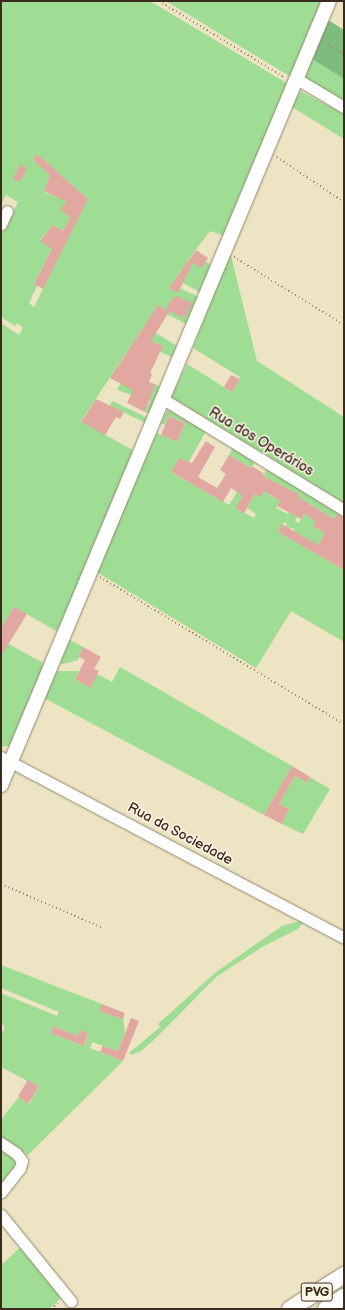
<!DOCTYPE html>
<meta charset="utf-8">
<style>
body{margin:0}
#map{position:relative;width:345px;height:1310px;overflow:hidden;background:#ece4c3;font-family:"Balsamiq Sans",sans-serif}
div>[style]{position:absolute}
.green>*{inset:0;background:#9edd93}
.forest>*{inset:0;background:#7ebc7d}
.building>*{inset:0;background:#e1a8a1}
.path>*{height:1.5px;margin-top:-0.75px;transform-origin:0;background:repeating-linear-gradient(90deg,#948770 0 1px,transparent 0 4px)}
.roads{filter:drop-shadow(0 0 1px #948770) drop-shadow(0 0 1px #948770)}
.minor>*{height:11px;margin:-5.5px;padding:0 5.5px;transform-origin:5.5px;border-radius:5.5px;background:#fff}
.major>*{height:14px;margin:-7px;padding:0 7px;transform-origin:7px;border-radius:7px;background:#fff}
.highway>*{height:16px;margin:-8px;padding:0 8px;transform-origin:8px;border-radius:8px;background:#fff}
span{translate:-50% -50%;white-space:nowrap;text-align:center;line-height:1.15;-webkit-text-stroke:3px #fcf5e5;paint-order:stroke}
.shield-label span{padding:1px 3px;background:#fcf5e5;border:1px solid;border-radius:3px;-webkit-text-stroke-width:0}
.shield-label{font-size:13px;color:#3b2a1e;font-weight:700}
.street-label{font-size:14px;color:#3b2a1e}
.frame{position:absolute;inset:0;border:2px solid #3b2a1e;pointer-events:none}
</style>
<div id="map">
<div class="green">
<i style="clip-path:polygon(evenodd,1px 1px,150px 1px,288px 84px,225px 236px,210px 231px,188px 260px,202px 268px,206px 261px,212px 266px,201px 293px,183px 283px,188px 274px,181px 270px,170px 288px,178px 293px,180px 288px,199px 297px,188px 325px,163px 312px,165px 309px,158px 305px,81px 421px,136px 452px,58px 632px,14px 607px,1px 628px,1px 323px,19px 335px,23px 327px,17px 323px,15px 326px,1px 317px,1px 236px,18px 202px,6px 195px,1px 205px,1px 1px,37px 154px,88px 199px,34px 307px,29px 303px,37px 286px,34px 284px,52px 249px,40px 240px,53px 225px,63px 231px,70px 217px,61px 209px,73px 195px,61px 185px,56px 197px,44px 192px,50px 175px,33px 160px,37px 154px)"></i>
<i style="clip-path:polygon(166px 1px,322px 1px,291px 77px)"></i>
<i style="clip-path:polygon(312px 59px,344px 79px,344px 102px,305px 77px)"></i>
<i style="clip-path:polygon(300px 91px,344px 114px,344px 139px,292px 107px)"></i>
<i style="clip-path:polygon(230px 252px,257px 361px,344px 417px,344px 503px,171px 397px,187px 364px,232px 392px,240px 377px,193px 348px)"></i>
<i style="clip-path:polygon(156px 333px,177px 346px,172px 357px,160px 352px,163px 346px,147px 339px)"></i>
<i style="clip-path:polygon(120px 384px,155px 384px,161px 388px,150px 414px,145px 412px,150px 401px,117px 390px)"></i>
<i style="clip-path:polygon(112px 401px,148px 418px,146px 423px,110px 406px)"></i>
<i style="clip-path:polygon(171px 410px,206px 431px,188px 463px,172px 473px,229px 505px,237px 492px,242px 495px,253px 493px,236px 508px,254px 518px,256px 514px,247px 508px,255px 494px,260px 497px,266px 487px,271px 490px,268px 494px,280px 501px,276px 508px,288px 514px,299px 495px,263px 476px,267px 469px,338px 512px,334px 519px,310px 504px,306px 510px,302px 508px,295px 521px,299px 523px,304px 514px,316px 521px,313px 526px,325px 533px,318px 545px,291px 536px,295px 529px,285px 527px,287px 524px,284px 522px,278px 532px,344px 570px,344px 642px,291px 611px,256px 668px,95px 571px,157px 433px,177px 442px,185px 423px,169px 416px,165px 425px,161px 423px,167px 411px)"></i>
<i style="clip-path:polygon(233px 448px,255px 462px,251px 468px,229px 455px)"></i>
<i style="clip-path:polygon(68px 639px,83px 647px,78px 660px,63px 664px,58px 663px)"></i>
<i style="clip-path:polygon(1px 640px,45px 664px,15px 740px,9px 746px,1px 747px)"></i>
<i style="clip-path:polygon(120px 667px,292px 766px,264px 815px,44px 698px,55px 671px,79px 671px,75px 679px,90px 687px,97px 674px,112px 682px)"></i>
<i style="clip-path:polygon(295px 776px,307px 783px,310px 777px,330px 789px,303px 834px,282px 824px,289px 809px,279px 804px)"></i>
<i style="clip-path:polygon(300px 921px,304px 921px,298px 929px,262px 947px,216px 977px,155px 1039px,141px 1051px,132px 1055px,129px 1053px,160px 1027px,158px 1024px,216px 972px,282px 926px)"></i>
<i style="clip-path:polygon(evenodd,1px 965px,102px 1004px,100px 1011px,123px 1019px,125px 1032px,118px 1051px,92px 1042px,90px 1048px,123px 1061px,28px 1155px,1px 1138px,1px 1120px,6px 1113px,19px 1097px,29px 1104px,39px 1087px,1px 1067px,1px 1036px,5px 1026px,1px 1024px,1px 993px,57px 1016px,59px 1012px,1px 988px,1px 965px,53px 1026px,78px 1036px,81px 1030px,88px 1034px,84px 1046px,50px 1033px,53px 1026px)"></i>
<i style="clip-path:polygon(1px 1146px,16px 1158px,17px 1167px,1px 1188px)"></i>
<i style="clip-path:polygon(23px 1245px,60px 1292px,60px 1299px,49px 1309px,1px 1309px,1px 1265px)"></i>
</div>
<div class="forest">
<i style="clip-path:polygon(328px 20px,344px 30px,344px 79px,312px 59px)"></i>
</div>
<div class="building">
<i style="clip-path:polygon(37px 154px,88px 199px,43px 289px,34px 284px,52px 249px,40px 241px,53px 225px,63px 231px,70px 217px,60px 209px,67px 202px,44px 191px,50px 175px,33px 160px)"></i>
<i style="clip-path:polygon(20px 164px,27px 168px,20px 182px,13px 179px)"></i>
<i style="clip-path:polygon(196px 250px,208px 258px,202px 268px,193px 263px,178px 293px,169px 288px)"></i>
<i style="clip-path:polygon(176px 296px,192px 303px,185px 318px,166px 310px,171px 300px)"></i>
<i style="clip-path:polygon(158px 305px,169px 312px,151px 341px,163px 346px,150px 373px,152px 374px,149px 382px,155px 384px,145px 412px,127px 403px,133px 390px,110px 378px)"></i>
<i style="clip-path:polygon(231px 375px,239px 379px,232px 392px,224px 387px)"></i>
<i style="clip-path:polygon(96px 399px,124px 412px,120px 419px,116px 417px,105px 435px,81px 422px)"></i>
<i style="clip-path:polygon(169px 416px,185px 423px,177px 442px,161px 435px)"></i>
<i style="clip-path:polygon(206px 441px,215px 447px,198px 477px,217px 488px,226px 474px,220px 470px,229px 455px,251px 468px,252px 466px,264px 474px,263px 476px,300px 495px,298px 497px,334px 519px,337px 514px,344px 517px,344px 570px,278px 532px,282px 524px,318px 545px,325px 533px,313px 526px,316px 521px,304px 514px,301px 519px,277px 506px,280px 501px,264px 491px,260px 497px,255px 494px,244px 513px,235px 508px,243px 496px,231px 488px,223px 502px,171px 472px,179px 458px,192px 463px)"></i>
<i style="clip-path:polygon(14px 607px,27px 614px,1px 656px,1px 628px)"></i>
<i style="clip-path:polygon(83px 647px,101px 657px,94px 669px,99px 671px,90px 688px,75px 679px,85px 660px,79px 657px)"></i>
<i style="clip-path:polygon(292px 766px,310px 777px,307px 783px,295px 776px,279px 804px,289px 809px,282px 824px,264px 815px)"></i>
<i style="clip-path:polygon(102px 1004px,125px 1013px,123px 1019px,99px 1011px)"></i>
<i style="clip-path:polygon(131px 1018px,139px 1021px,123px 1061px,100px 1052px,103px 1046px,118px 1051px)"></i>
<i style="clip-path:polygon(53px 1026px,78px 1036px,80px 1030px,88px 1033px,84px 1046px,50px 1033px)"></i>
<i style="clip-path:polygon(28px 1080px,39px 1087px,28px 1104px,18px 1096px)"></i>
</div>
<div class="path">
<i style="left:159px;top:1px;width:146px;rotate:31.3deg"></i>
<i style="left:325px;top:43px;width:22px;rotate:30deg"></i>
<i style="left:277px;top:157px;width:81px;rotate:33.9deg"></i>
<i style="left:234px;top:257px;width:129px;rotate:31.7deg"></i>
<i style="left:100px;top:577px;width:285px;rotate:31.1deg"></i>
<i style="left:1px;top:884px;width:111px;rotate:23.3deg"></i>
<i style="left:51px;top:1309px;width:11px;rotate:-41deg"></i>
</div>
<div class="roads">
<div class="minor">
<i style="left:297px;top:79px;width:55px;rotate:30.8deg"></i>
<i style="left:1px;top:224px;width:14px;rotate:-65deg"></i>
<i style="left:163px;top:399px;width:212px;rotate:31.5deg"></i>
<i style="left:1px;top:757px;width:388px;rotate:27.8deg"></i>
<i style="left:1px;top:1143px;width:18px;rotate:34deg"></i>
<i style="left:16px;top:1153px;width:10px;rotate:53deg"></i>
<i style="left:22px;top:1161px;width:7px;rotate:106deg"></i>
<i style="left:20px;top:1168px;width:31px;rotate:128deg"></i>
<i style="left:1px;top:1215px;width:111px;rotate:50.9deg"></i>
</div>
<div class="major">
<i style="left:1px;top:785px;width:850px;rotate:-67.3deg"></i>
</div>
<div class="highway">
<i style="left:290px;top:1309px;width:64px;rotate:-32.2deg"></i>
<i style="left:326px;top:1309px;width:22px;rotate:-34deg"></i>
</div>
</div>
<div class="shield-label">
<span style="left:317px;top:1292px">PVG</span>
</div>
<div class="street-label">
<span style="left:261px;top:442px;rotate:31deg">Rua dos Operários</span>
<span style="left:180px;top:834px;rotate:28deg">Rua da Sociedade</span>
</div>
<div class="frame"></div>
</div>
